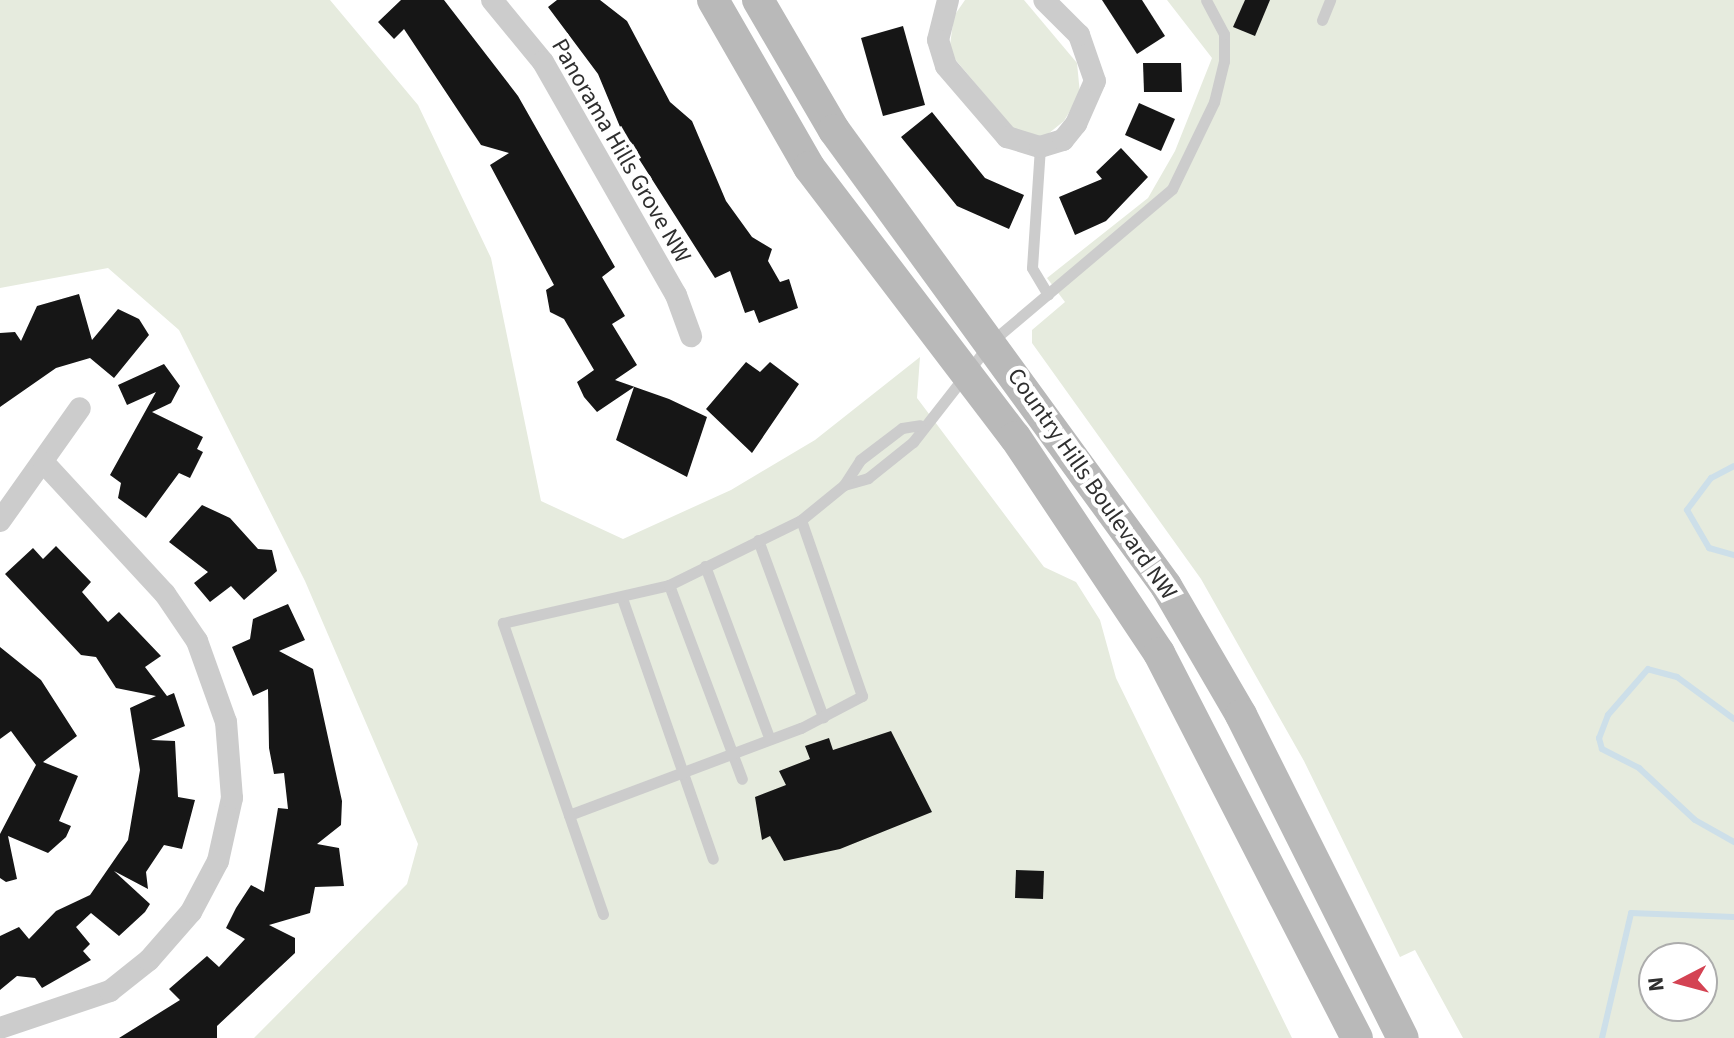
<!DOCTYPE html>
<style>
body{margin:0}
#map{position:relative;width:1734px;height:1038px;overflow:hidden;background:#fff;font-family:"Source Sans 3",sans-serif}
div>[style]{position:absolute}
.green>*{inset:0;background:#e6ebde}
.stream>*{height:6px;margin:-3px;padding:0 3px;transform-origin:3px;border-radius:3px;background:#cddfe9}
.building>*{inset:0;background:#161616}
.service>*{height:11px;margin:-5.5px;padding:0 5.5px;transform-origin:5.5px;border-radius:5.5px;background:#ccc}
.minor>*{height:22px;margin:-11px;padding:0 11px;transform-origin:11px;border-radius:11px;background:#ccc}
.secondary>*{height:32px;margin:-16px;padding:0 16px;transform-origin:16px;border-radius:16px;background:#b9b9b9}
span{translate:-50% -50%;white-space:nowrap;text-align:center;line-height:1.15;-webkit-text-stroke:8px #fff;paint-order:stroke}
.street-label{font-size:24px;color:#2f2f2f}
.north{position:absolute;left:1638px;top:942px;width:80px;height:80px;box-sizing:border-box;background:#fff;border:2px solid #acacac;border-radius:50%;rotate:264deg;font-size:22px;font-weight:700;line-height:32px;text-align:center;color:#2f2f2f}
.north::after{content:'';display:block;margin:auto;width:28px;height:36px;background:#d44353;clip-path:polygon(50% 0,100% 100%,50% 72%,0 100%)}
</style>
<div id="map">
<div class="green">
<i style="clip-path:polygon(0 0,330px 0,418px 105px,491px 258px,541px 501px,623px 539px,731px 490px,815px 440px,920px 357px,917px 398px,1044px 567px,1076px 582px,1100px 620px,1116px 678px,1292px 1038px,254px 1038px,407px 884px,418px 844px,305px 581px,179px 330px,108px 268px,0 288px)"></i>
<i style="clip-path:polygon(965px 0,1024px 0,1077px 63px,1080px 94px,1064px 121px,1043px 138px,1017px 133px,949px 52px,954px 16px)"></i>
<i style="clip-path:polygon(evenodd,1167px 0,1734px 0,1734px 1038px,1463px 1038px,1415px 950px,1400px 957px,1304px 761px,1201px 579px,1032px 343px,1032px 330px,1065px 302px,1047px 278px,1148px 198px,1175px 151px,1212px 58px,1167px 0,1654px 958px,1702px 958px,1702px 1006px,1654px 1006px,1654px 958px)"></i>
</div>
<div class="stream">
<i style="left:1734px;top:466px;width:26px;rotate:152deg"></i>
<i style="left:1711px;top:478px;width:40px;rotate:127deg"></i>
<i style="left:1687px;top:510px;width:44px;rotate:59.9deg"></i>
<i style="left:1709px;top:548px;width:26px;rotate:16deg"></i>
<i style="left:1734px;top:719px;width:71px;rotate:-143.6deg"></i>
<i style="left:1677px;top:677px;width:30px;rotate:-165deg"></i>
<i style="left:1648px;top:669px;width:61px;rotate:131deg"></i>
<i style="left:1608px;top:715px;width:25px;rotate:111deg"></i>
<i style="left:1599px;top:738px;width:11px;rotate:75deg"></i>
<i style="left:1602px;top:749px;width:42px;rotate:27.2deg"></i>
<i style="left:1639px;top:768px;width:76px;rotate:42.9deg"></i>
<i style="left:1695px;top:820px;width:45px;rotate:29.4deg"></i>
<i style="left:1602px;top:1038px;width:128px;rotate:-76.9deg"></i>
<i style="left:1631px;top:913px;width:103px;rotate:2.2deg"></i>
</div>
<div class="building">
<i style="clip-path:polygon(401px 0,444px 0,518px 96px,615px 267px,602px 277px,625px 316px,612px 324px,637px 365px,615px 380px,669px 399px,707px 417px,687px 477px,616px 440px,634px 387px,597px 412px,584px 397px,577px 382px,594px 370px,564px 319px,550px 312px,546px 290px,554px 285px,490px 165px,509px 153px,481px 145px,404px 29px,394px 39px,378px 22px)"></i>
<i style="clip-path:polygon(557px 0,600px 0,627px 21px,670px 102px,692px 121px,726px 201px,752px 237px,772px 249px,768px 261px,780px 282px,789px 279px,798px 308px,759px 323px,754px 310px,745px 313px,730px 271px,715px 278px,623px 134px,598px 74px,548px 7px)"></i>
<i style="clip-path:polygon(1102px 0,1142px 0,1165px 36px,1137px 54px)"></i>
<i style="clip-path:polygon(1245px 0,1270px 0,1255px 36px,1233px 27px)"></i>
<i style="clip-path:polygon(903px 26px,925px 105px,883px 116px,861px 38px)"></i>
<i style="clip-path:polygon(1143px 63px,1181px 63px,1182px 92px,1144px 92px)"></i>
<i style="clip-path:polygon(1139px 103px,1175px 119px,1161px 151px,1125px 135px)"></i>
<i style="clip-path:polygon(932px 112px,985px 178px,1024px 195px,1009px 229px,957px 206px,901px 137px)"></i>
<i style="clip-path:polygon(1121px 148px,1148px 177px,1106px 221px,1075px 235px,1059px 197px,1102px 179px,1096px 172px)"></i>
<i style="clip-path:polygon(79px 294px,92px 340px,118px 309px,139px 319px,149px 335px,114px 378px,90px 358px,56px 368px,0 407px,0 333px,15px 332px,21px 341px,37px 306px)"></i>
<i style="clip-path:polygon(746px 362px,760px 372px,770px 362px,799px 384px,752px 453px,706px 409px)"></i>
<i style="clip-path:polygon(164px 364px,180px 386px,171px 403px,152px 412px,203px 437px,197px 449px,203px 452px,190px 478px,179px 473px,146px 518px,118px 498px,121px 483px,110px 475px,156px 392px,127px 405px,118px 385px)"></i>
<i style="clip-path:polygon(202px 505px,230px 518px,258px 549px,272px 550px,277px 571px,244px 600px,231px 586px,210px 602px,194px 583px,208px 572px,169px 542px)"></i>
<i style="clip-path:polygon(56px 546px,91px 582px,82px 592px,108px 622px,119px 612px,161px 656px,145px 667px,167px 696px,174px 693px,185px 726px,151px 740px,175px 741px,178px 797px,195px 800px,182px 849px,164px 845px,146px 872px,148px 889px,114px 871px,150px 904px,145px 912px,119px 936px,91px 913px,76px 927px,90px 944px,83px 951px,91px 960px,42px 988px,35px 978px,17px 976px,0 990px,0 936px,19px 927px,29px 939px,56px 911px,90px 895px,128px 840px,140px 770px,130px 708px,156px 696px,116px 688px,96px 657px,81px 655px,5px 574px,33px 548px,43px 559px)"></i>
<i style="clip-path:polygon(288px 604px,305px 640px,279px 651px,313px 669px,342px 801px,341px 825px,317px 844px,339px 848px,344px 886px,315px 887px,310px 913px,269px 925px,295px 938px,295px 953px,217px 1026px,217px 1038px,119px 1038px,180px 1000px,169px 989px,207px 956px,219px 967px,245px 939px,226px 928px,236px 908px,251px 885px,264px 892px,278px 808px,288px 809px,284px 773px,274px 774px,269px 748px,268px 689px,253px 696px,232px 647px,250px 639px,253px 619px)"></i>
<i style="clip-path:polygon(0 647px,41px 680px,77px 736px,43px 762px,78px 776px,59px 821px,71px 826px,66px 837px,48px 853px,8px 836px,17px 879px,6px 882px,0 878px,0 834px,36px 765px,11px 731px,0 739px)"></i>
<i style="clip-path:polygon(891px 731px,932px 812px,840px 849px,784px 861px,770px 836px,762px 840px,755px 797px,786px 785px,779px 771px,810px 759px,805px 746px,829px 738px,833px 750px)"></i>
<i style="clip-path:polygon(1016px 870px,1044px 871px,1043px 899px,1015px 898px)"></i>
</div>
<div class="service">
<i style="left:1322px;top:20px;width:22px;rotate:-68deg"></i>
<i style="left:1040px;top:147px;width:121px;rotate:93.8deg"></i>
<i style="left:1032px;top:268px;width:31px;rotate:59deg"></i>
<i style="left:844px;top:485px;width:25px;rotate:-16deg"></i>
<i style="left:868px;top:478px;width:58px;rotate:-38.7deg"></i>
<i style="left:913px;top:442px;width:127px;rotate:-52deg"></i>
<i style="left:991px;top:342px;width:237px;rotate:-40.2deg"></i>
<i style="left:1172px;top:189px;width:97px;rotate:-64.2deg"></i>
<i style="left:1214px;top:102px;width:42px;rotate:-76.3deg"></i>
<i style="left:1224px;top:61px;width:27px;rotate:-90deg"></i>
<i style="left:1224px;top:34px;width:38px;rotate:-118deg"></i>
<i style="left:758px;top:540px;width:189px;rotate:69.8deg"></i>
<i style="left:705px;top:566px;width:183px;rotate:69.5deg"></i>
<i style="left:669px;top:585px;width:207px;rotate:69.4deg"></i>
<i style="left:622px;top:598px;width:276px;rotate:70.8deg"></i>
<i style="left:569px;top:815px;width:248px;rotate:-20.6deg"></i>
<i style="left:801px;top:728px;width:69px;rotate:-27.7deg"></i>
<i style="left:862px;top:696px;width:186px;rotate:-109.1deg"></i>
<i style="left:603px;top:914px;width:308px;rotate:-109deg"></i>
<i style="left:503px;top:623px;width:170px;rotate:-12.9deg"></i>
<i style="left:669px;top:585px;width:147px;rotate:-26.2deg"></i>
<i style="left:801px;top:520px;width:55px;rotate:-39.1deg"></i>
<i style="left:844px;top:485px;width:30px;rotate:-57deg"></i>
<i style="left:860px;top:460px;width:53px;rotate:-37.3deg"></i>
<i style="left:902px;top:428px;width:18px;rotate:-9deg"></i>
</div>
<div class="minor">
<i style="left:492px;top:0;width:80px;rotate:50.6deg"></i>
<i style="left:543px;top:62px;width:268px;rotate:60.3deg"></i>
<i style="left:676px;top:295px;width:44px;rotate:69.9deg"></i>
<i style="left:948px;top:0;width:41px;rotate:104deg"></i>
<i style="left:938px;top:40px;width:27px;rotate:73deg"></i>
<i style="left:946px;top:66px;width:94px;rotate:49.3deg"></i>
<i style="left:1007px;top:137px;width:34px;rotate:17deg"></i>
<i style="left:1040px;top:147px;width:24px;rotate:-17deg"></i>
<i style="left:1063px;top:140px;width:21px;rotate:-51deg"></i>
<i style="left:1076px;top:124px;width:47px;rotate:-66.2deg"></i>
<i style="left:1095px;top:81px;width:49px;rotate:-109.2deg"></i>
<i style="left:1079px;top:35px;width:49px;rotate:-135deg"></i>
<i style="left:0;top:521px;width:138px;rotate:-54.7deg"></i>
<i style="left:0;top:1028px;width:116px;rotate:-18.6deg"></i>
<i style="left:110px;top:991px;width:50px;rotate:-38.5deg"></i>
<i style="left:149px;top:960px;width:64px;rotate:-48.8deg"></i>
<i style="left:191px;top:912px;width:58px;rotate:-62.1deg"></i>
<i style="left:218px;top:861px;width:65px;rotate:-77.5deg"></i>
<i style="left:232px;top:798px;width:76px;rotate:-94.5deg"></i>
<i style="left:226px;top:722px;width:86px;rotate:-109.7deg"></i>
<i style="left:197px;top:641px;width:57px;rotate:-124.2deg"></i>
<i style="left:165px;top:594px;width:178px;rotate:-132.7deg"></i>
</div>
<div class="secondary">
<i style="left:713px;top:0;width:193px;rotate:60.1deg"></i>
<i style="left:809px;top:167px;width:340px;rotate:52.7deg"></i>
<i style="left:1015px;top:437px;width:260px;rotate:56.3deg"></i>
<i style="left:1159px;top:653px;width:433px;rotate:62.8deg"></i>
<i style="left:758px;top:0;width:151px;rotate:59.7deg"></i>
<i style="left:834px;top:130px;width:564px;rotate:53.94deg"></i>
<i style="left:1166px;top:586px;width:149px;rotate:59.8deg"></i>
<i style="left:1241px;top:715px;width:361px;rotate:63.4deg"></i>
</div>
<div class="street-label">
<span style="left:621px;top:151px;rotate:60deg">Panorama Hills Grove NW</span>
<span style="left:1092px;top:484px;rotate:55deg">Country Hills Boulevard NW</span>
</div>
<div class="north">N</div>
</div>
